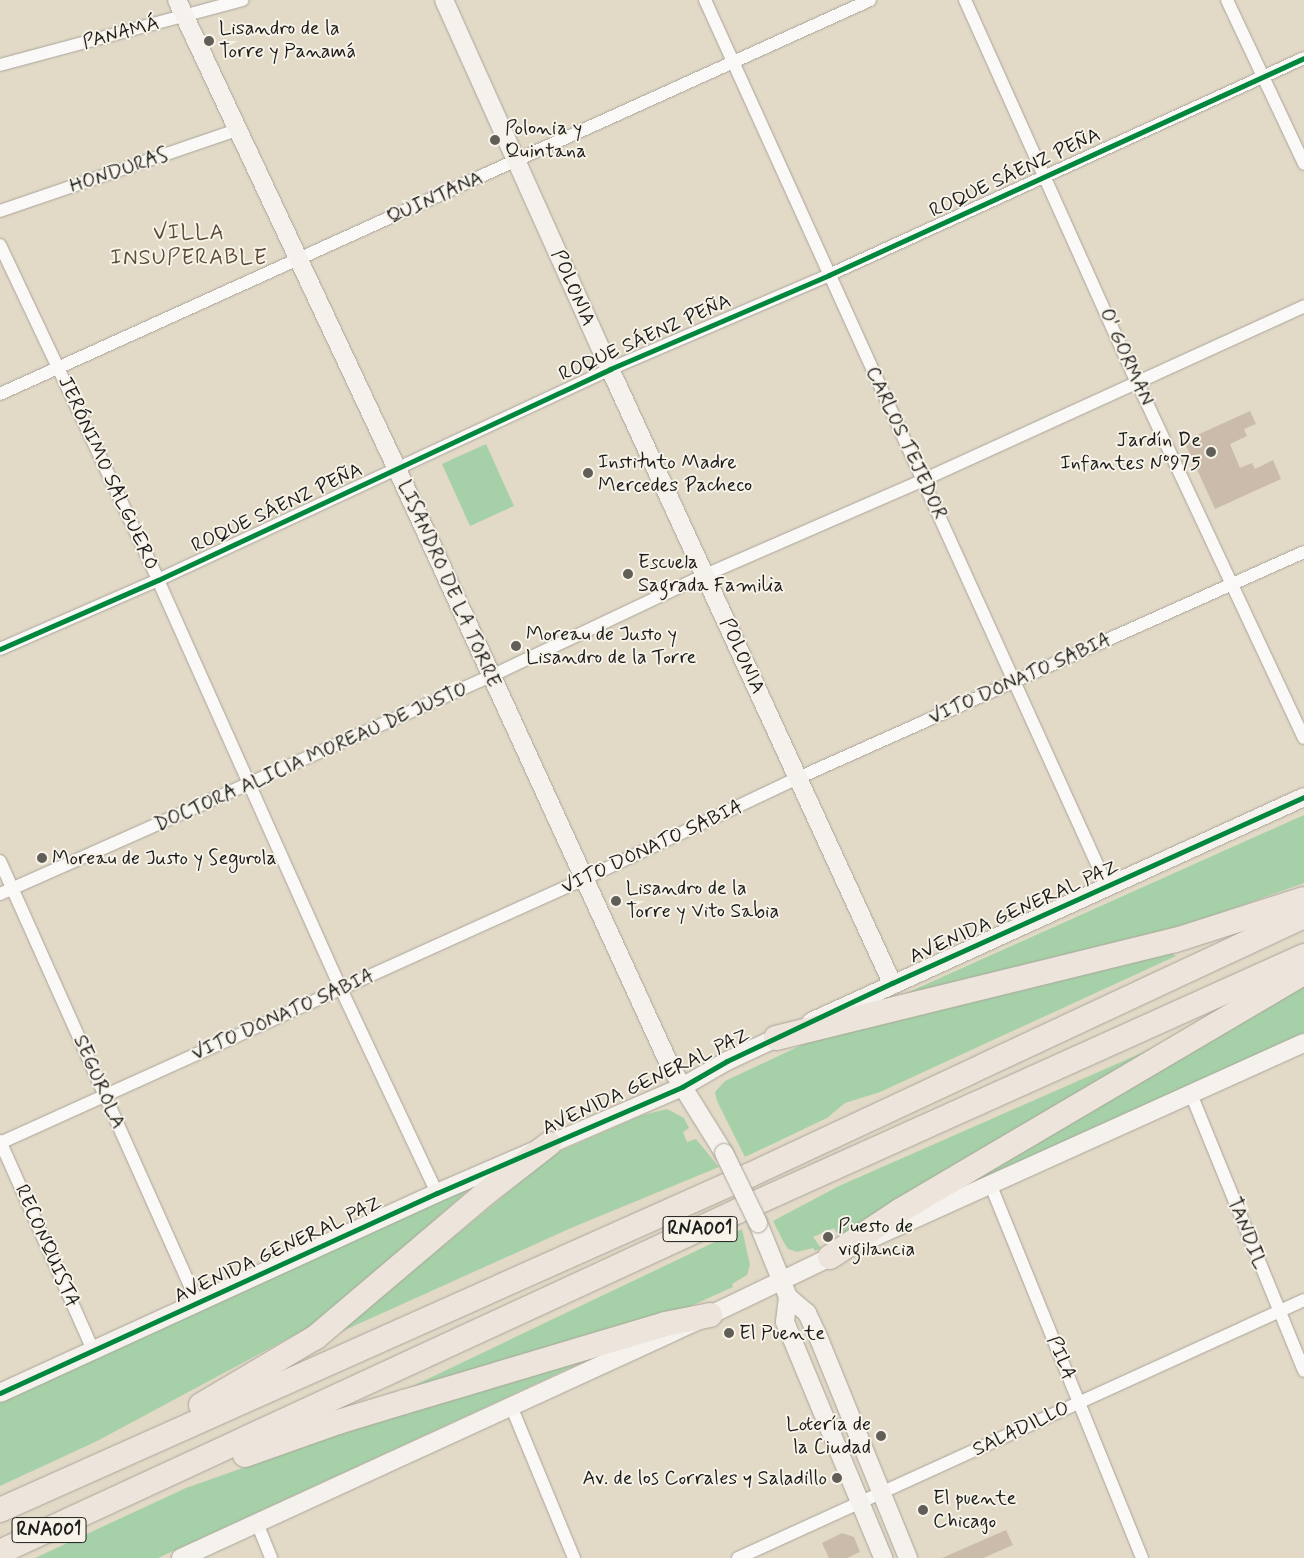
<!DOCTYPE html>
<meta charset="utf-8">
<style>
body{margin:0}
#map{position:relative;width:1304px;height:1558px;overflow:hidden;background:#e2d9c7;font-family:Mynerve,sans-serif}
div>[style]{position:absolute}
.green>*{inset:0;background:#a6d1a8}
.building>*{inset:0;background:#cabbaa}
.roads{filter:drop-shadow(0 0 1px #aaa599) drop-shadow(0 0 1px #aaa599)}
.street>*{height:12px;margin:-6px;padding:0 6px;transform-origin:6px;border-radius:6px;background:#fbf9f7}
.secondary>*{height:18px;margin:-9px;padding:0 9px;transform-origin:9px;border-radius:9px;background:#f5f1ec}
.highway>*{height:24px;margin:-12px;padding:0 12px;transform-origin:12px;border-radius:12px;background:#ede4db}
.bridges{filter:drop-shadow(0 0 1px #aaa599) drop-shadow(0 0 1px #aaa599)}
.secondary-bridge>*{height:18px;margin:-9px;padding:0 9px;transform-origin:9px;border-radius:9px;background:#f5f1ec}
.cycleway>*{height:5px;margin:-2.5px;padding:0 2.5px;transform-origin:2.5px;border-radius:2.5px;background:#00873e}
.dots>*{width:14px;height:14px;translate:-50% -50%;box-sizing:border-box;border:2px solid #f7f3e8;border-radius:50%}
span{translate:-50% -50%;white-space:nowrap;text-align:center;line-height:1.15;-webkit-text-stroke:4px #f7f3e8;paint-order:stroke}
.shield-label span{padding:1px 4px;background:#f7f3e8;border:1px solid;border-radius:4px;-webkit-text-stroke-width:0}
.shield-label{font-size:19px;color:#1c1c1c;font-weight:700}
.poi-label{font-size:20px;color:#1c1c1c}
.left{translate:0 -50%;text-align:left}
.right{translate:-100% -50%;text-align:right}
.street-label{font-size:20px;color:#1c1c1c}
.quarter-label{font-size:22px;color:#5e4a39;letter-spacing:1px}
</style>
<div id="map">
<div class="green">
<i style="clip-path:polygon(486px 444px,514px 506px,470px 526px,442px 464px)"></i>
<i style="clip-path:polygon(1304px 815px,1304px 883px,1199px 921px,891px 1000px)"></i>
<i style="clip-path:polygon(1171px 953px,1176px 956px,880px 1092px,845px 1103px,827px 1118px,745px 1157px,717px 1101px,715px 1092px,725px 1081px,806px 1043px)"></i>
<i style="clip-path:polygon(1304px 985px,1304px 1034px,944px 1197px)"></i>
<i style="clip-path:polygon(1205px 1025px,840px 1239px,834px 1228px,813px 1237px,821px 1248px,815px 1251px,813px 1248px,797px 1252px,788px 1249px,783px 1241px,773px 1221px,839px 1186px)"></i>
<i style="clip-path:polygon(667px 1109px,684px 1118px,689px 1128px,683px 1132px,687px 1142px,696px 1139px,719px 1167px,571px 1228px,336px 1334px,556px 1153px,643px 1115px)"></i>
<i style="clip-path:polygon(473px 1186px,319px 1322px,97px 1441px,0 1486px,0 1400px)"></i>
<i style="clip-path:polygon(742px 1229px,750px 1265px,747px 1275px,732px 1284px,733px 1287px,682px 1310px,394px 1395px)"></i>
<i style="clip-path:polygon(622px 1344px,158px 1558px,35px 1558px,186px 1488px,350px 1430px)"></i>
</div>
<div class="building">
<i style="clip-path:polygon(1250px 411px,1256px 424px,1244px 429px,1247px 436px,1230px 444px,1240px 468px,1252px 463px,1255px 469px,1273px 460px,1281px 479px,1215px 509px,1184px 441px)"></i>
<i style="clip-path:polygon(1006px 1530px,1013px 1545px,983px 1558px,942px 1558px)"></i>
<i style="clip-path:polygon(842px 1533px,854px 1537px,860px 1552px,847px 1558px,829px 1558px,822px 1543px)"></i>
</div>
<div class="roads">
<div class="street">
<i style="left:705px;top:0;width:973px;rotate:65.6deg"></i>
<i style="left:965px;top:0;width:419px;rotate:65.8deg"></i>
<i style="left:1137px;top:382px;width:393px;rotate:64.9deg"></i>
<i style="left:1227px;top:0;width:181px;rotate:64.8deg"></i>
<i style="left:0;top:65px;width:251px;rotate:-15deg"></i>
<i style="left:0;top:211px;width:250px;rotate:-18.9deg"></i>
<i style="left:0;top:245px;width:370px;rotate:64.7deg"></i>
<i style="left:158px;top:580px;width:448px;rotate:65.9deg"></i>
<i style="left:341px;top:989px;width:225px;rotate:64.8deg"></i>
<i style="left:0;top:394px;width:955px;rotate:-24.36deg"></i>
<i style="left:0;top:649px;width:172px;rotate:-23.6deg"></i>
<i style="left:158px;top:580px;width:499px;rotate:-25deg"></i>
<i style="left:610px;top:369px;width:238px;rotate:-23.2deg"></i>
<i style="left:829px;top:275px;width:522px;rotate:-24.55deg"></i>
<i style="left:0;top:861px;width:484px;rotate:65.9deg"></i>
<i style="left:0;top:894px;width:537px;rotate:-23.94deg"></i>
<i style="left:491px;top:676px;width:237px;rotate:-25.3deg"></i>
<i style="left:705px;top:575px;width:238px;rotate:-23.5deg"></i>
<i style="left:923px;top:480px;width:419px;rotate:-24.5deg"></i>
<i style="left:1191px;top:1094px;width:299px;rotate:67.8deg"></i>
<i style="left:0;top:1141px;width:229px;rotate:66deg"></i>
<i style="left:0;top:1143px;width:641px;rotate:-24.33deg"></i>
<i style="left:584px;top:879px;width:237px;rotate:-25.3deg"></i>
<i style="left:798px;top:778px;width:554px;rotate:-24.07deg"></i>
<i style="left:991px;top:1186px;width:401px;rotate:67.9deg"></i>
<i style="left:511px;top:1406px;width:165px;rotate:67.5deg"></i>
<i style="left:257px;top:1523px;width:38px;rotate:68deg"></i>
<i style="left:738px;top:1558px;width:622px;rotate:-24.5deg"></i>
</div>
<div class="secondary">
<i style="left:177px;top:0;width:518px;rotate:64.87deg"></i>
<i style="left:397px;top:469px;width:659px;rotate:65.42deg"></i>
<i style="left:671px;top:1068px;width:100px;rotate:58.1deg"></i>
<i style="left:444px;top:0;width:405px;rotate:65.8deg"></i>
<i style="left:610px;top:369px;width:676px;rotate:65.33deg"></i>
<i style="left:811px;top:1022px;width:542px;rotate:-24.53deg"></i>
<i style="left:758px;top:1223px;width:80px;rotate:67.9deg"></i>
<i style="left:788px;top:1297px;width:25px;rotate:40deg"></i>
<i style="left:807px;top:1313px;width:23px;rotate:65deg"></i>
<i style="left:817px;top:1334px;width:242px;rotate:67.9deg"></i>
<i style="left:874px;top:1237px;width:472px;rotate:-24.3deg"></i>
<i style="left:788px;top:1297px;width:25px;rotate:97deg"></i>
<i style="left:785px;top:1322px;width:256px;rotate:67.4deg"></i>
<i style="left:0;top:1393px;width:481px;rotate:-24.6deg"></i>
<i style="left:437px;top:1193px;width:267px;rotate:-23.4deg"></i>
<i style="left:682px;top:1087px;width:52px;rotate:-30deg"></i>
<i style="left:727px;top:1061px;width:66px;rotate:-25deg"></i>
<i style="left:181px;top:1558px;width:582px;rotate:-24.67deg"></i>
<i style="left:710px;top:1315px;width:145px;rotate:-25.7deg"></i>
</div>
<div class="highway">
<i style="left:776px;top:1038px;width:412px;rotate:-13.8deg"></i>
<i style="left:1176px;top:940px;width:134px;rotate:-17.8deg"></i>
<i style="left:830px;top:1257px;width:85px;rotate:-33.5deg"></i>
<i style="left:901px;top:1210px;width:468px;rotate:-30.5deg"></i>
<i style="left:201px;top:1405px;width:134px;rotate:-30.6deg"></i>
<i style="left:316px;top:1337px;width:223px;rotate:-40.3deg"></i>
<i style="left:486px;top:1193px;width:80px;rotate:-37.9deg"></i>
<i style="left:245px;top:1455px;width:99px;rotate:-19.5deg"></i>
<i style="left:338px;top:1422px;width:69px;rotate:-16.9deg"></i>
<i style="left:404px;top:1402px;width:272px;rotate:-16.6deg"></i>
<i style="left:665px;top:1324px;width:46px;rotate:-11.3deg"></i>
<i style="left:0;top:1510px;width:821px;rotate:-24.07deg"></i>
<i style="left:750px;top:1175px;width:612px;rotate:-25.06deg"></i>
<i style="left:0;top:1552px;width:813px;rotate:-24.8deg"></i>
<i style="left:738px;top:1211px;width:621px;rotate:-24.25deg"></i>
</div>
</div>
<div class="bridges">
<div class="secondary-bridge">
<i style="left:724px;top:1153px;width:78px;rotate:64.1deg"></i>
</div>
</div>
<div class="cycleway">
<i style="left:0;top:649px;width:172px;rotate:-23.6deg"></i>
<i style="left:158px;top:580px;width:499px;rotate:-25deg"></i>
<i style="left:610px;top:369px;width:238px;rotate:-23.2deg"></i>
<i style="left:829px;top:275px;width:522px;rotate:-24.55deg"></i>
<i style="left:0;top:1393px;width:481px;rotate:-24.6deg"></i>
<i style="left:437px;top:1193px;width:267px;rotate:-23.4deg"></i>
<i style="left:682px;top:1087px;width:52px;rotate:-30deg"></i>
<i style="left:727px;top:1061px;width:183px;rotate:-25.3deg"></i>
<i style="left:892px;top:983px;width:452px;rotate:-24.3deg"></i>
</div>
<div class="dots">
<i style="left:209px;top:41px;background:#615e58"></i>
<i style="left:495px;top:140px;background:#615e58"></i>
<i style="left:1211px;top:452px;background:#615e58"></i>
<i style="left:588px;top:473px;background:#615e58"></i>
<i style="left:628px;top:574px;background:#615e58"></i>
<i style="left:516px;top:646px;background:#615e58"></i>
<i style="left:42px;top:858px;background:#615e58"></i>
<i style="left:616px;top:901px;background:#615e58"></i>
<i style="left:828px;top:1237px;background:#615e58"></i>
<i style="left:729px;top:1333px;background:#615e58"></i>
<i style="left:881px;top:1436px;background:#615e58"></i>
<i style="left:837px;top:1478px;background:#615e58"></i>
<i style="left:923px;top:1510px;background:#615e58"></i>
</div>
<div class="shield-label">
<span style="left:700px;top:1229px">RNA001</span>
<span style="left:49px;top:1530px">RNA001</span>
</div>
<div class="poi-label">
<span class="left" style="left:219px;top:40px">Lisandro de la<br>Torre y Panamá</span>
<span class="left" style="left:505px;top:140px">Polonia y<br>Quintana</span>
<span class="right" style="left:1201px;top:452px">Jardín De<br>Infantes Nº975</span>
<span class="left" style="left:598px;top:474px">Instituto Madre<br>Mercedes Pacheco</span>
<span class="left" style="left:638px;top:574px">Escuela<br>Sagrada Familia</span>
<span class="left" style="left:526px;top:646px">Moreau de Justo y<br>Lisandro de la Torre</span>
<span class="left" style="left:52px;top:858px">Moreau de Justo y Segurola</span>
<span class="left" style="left:626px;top:900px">Lisandro de la<br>Torre y Vito Sabia</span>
<span class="left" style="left:838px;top:1238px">Puesto de<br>vigilancia</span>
<span class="left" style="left:739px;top:1333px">El Puente</span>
<span class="right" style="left:871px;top:1436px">Lotería de<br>la Ciudad</span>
<span class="right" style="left:827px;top:1478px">Av. de los Corrales y Saladillo</span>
<span class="left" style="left:933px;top:1510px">El puente<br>Chicago</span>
</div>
<div class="street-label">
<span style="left:121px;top:33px;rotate:-15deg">PANAMÁ</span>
<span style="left:119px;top:171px;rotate:-19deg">HONDURAS</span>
<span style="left:1015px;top:173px;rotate:-25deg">ROQUE SÁENZ PEÑA</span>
<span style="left:435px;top:198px;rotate:-24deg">QUINTANA</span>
<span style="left:573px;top:288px;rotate:66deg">POLONIA</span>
<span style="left:645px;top:338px;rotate:-24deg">ROQUE SÁENZ PEÑA</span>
<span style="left:1126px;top:357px;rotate:66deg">O' GORMAN</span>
<span style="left:906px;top:443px;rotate:65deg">CARLOS TEJEDOR</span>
<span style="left:108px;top:473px;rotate:65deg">JERÓNIMO SALGUERO</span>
<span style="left:277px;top:508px;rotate:-25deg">ROQUE SÁENZ PEÑA</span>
<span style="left:449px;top:584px;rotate:66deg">LISANDRO DE LA TORRE</span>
<span style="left:742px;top:656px;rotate:65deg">POLONIA</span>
<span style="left:1020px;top:679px;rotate:-24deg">VITO DONATO SABIA</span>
<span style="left:311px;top:757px;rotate:-24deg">DOCTORA ALICIA MOREAU DE JUSTO</span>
<span style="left:652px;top:847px;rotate:-25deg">VITO DONATO SABIA</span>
<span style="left:1014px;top:912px;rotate:-24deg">AVENIDA GENERAL PAZ</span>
<span style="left:283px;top:1015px;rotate:-24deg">VITO DONATO SABIA</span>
<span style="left:99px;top:1082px;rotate:66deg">SEGUROLA</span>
<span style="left:646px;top:1082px;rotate:-25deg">AVENIDA GENERAL PAZ</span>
<span style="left:1247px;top:1233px;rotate:68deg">TANDIL</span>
<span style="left:47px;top:1246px;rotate:66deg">RECONQUISTA</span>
<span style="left:278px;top:1250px;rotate:-25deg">AVENIDA GENERAL PAZ</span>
<span style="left:1061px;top:1358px;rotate:68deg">PILA</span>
<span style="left:1021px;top:1429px;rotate:-25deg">SALADILLO</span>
</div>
<div class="quarter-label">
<span style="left:189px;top:246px">VILLA<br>INSUPERABLE</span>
</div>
</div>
